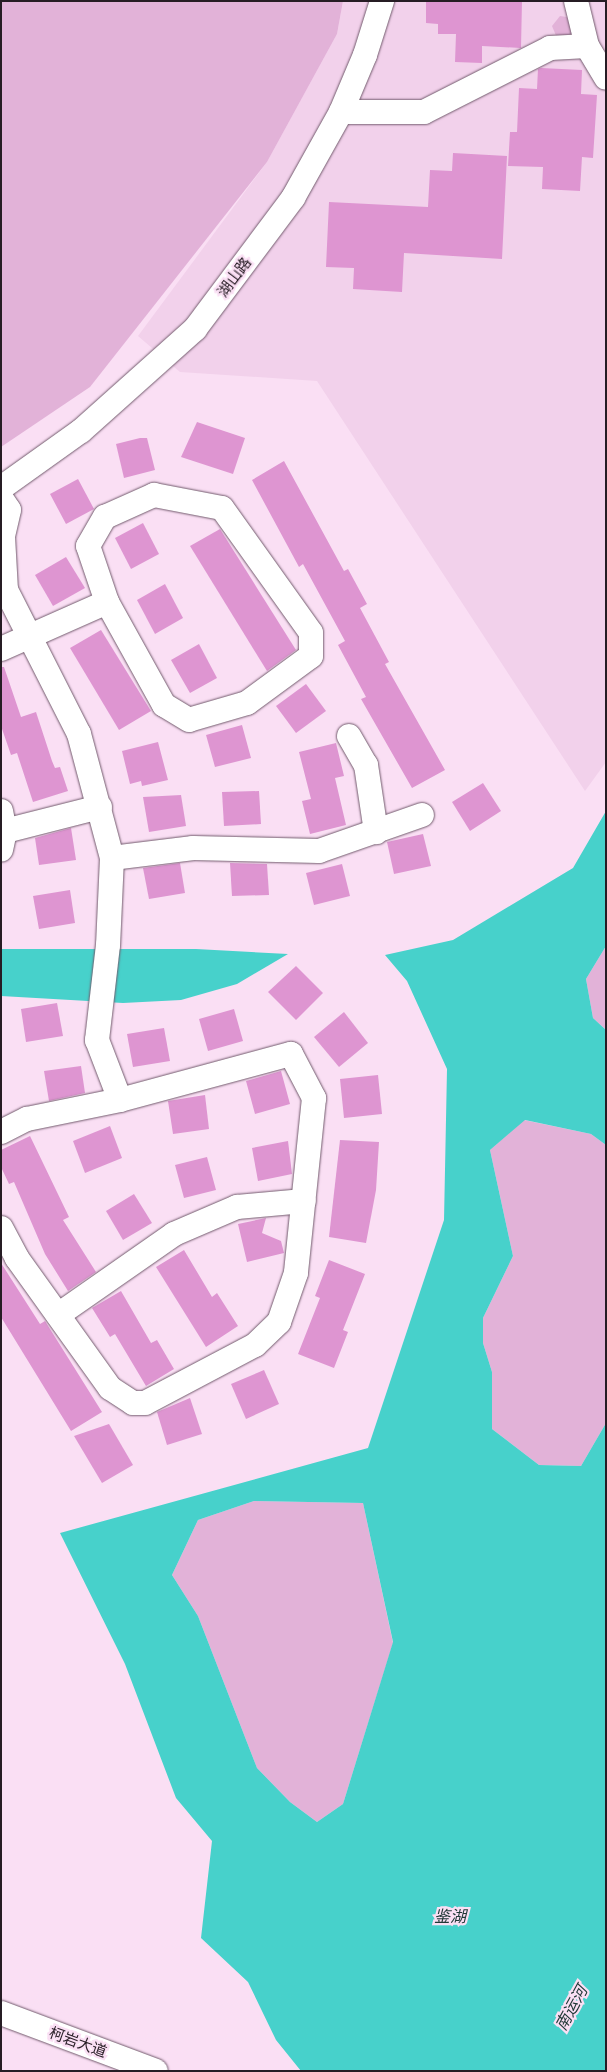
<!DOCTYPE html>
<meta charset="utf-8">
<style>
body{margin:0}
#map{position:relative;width:607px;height:2072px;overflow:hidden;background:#fadff4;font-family:"Archivo Narrow","Noto Sans SC",sans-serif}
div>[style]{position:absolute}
.built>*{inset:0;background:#f2d1eb}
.green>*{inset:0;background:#e2b2d8}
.water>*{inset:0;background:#47d1cb}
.building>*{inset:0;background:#de95d1}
.roads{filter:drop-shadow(0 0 1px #725b6d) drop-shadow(0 0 1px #725b6d)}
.minor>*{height:24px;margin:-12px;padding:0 12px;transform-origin:12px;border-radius:12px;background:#fff}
span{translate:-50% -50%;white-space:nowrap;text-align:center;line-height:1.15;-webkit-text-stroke:4.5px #fadff4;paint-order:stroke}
.street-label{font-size:15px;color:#261c24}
.water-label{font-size:16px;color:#213837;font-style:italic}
.frame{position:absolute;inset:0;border:2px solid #261c24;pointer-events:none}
</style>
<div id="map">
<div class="built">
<i style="clip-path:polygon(343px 1px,606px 1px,606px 762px,585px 791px,317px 381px,180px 372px,138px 336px,267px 162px,337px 34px)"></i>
</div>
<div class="green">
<i style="clip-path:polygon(1px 1px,343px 1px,337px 34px,267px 162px,90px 387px,1px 447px)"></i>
<i style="clip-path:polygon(560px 16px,573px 18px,577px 30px,569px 40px,557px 38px,552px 26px)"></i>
<i style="clip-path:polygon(606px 946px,606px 1030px,593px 1018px,586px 979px)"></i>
<i style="clip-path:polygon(524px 1120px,591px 1134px,606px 1145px,606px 1423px,581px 1466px,539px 1465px,492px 1429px,492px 1372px,483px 1343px,483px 1318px,513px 1256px,490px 1150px)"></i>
<i style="clip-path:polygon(254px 1501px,363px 1503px,393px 1643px,343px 1804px,317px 1822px,290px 1802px,257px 1768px,198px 1616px,172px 1575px,198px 1520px)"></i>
</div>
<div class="water">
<i style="clip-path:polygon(evenodd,606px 811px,606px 946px,586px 979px,593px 1018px,606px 1030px,606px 1145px,591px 1134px,525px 1120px,490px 1150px,513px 1256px,483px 1318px,483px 1343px,492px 1372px,492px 1429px,539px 1465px,581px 1466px,606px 1423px,606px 2071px,301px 2071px,276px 2040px,248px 1982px,201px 1938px,212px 1841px,176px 1798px,125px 1664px,60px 1533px,368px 1448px,444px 1220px,447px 1069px,407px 981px,385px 955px,453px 940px,573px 868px,606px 811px,254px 1501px,363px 1503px,393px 1642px,343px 1804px,317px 1822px,290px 1802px,257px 1768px,198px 1616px,172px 1575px,198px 1520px,254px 1501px)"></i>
<i style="clip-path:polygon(1px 949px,196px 949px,288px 954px,237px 984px,181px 1000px,123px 1003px,1px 996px)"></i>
</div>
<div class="building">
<i style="clip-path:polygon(426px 1px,522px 1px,521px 48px,482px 46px,482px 63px,455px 62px,456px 34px,438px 34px,438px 24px,426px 23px)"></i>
<i style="clip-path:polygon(541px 68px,582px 70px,581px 94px,597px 95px,593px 158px,582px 157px,580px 191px,542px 189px,543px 167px,508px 166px,510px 132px,517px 132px,519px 88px,537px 89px,538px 69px)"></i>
<i style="clip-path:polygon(453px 153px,507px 156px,502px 259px,404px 253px,402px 292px,353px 289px,354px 268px,326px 267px,329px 202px,428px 207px,430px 170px,452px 171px)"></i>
<i style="clip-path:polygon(197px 422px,245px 438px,233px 474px,181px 457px)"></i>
<i style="clip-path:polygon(140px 438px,147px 438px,155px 470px,124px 478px,116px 444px)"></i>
<i style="clip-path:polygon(284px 461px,344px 571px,348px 569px,367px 604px,360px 608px,389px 662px,385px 664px,445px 770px,412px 788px,361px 699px,366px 697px,338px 645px,345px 641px,303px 564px,299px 567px,252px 480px)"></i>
<i style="clip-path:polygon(78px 479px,94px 509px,66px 524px,50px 494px)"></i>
<i style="clip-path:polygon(143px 523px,159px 554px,131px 569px,115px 538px)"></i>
<i style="clip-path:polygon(220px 529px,296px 650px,267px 671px,190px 546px)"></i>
<i style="clip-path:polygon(66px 557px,85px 588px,53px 606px,35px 575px)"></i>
<i style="clip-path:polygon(165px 584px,183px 618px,155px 634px,137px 600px)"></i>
<i style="clip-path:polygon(101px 630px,151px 711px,119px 730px,70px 648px)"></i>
<i style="clip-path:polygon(199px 644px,217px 678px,190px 693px,171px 660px)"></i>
<i style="clip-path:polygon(1px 667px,4px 667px,21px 717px,36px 712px,52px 761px,55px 768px,60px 767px,68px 791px,33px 802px,17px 753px,11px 755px,1px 726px)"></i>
<i style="clip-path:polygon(306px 684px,326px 711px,296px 733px,276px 706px)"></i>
<i style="clip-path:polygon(242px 725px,251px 758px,215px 767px,206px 735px)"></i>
<i style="clip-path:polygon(158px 742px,168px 780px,142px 786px,141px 781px,130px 784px,122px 751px)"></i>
<i style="clip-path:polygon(336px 743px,344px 776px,335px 778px,346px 825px,310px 834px,302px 801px,311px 799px,299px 752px)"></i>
<i style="clip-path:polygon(483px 783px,501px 811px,470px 831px,452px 802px)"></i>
<i style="clip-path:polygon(259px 791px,261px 824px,224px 826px,222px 792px)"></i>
<i style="clip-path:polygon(181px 795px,186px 826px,149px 832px,143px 797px)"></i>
<i style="clip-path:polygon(71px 828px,76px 860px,39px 865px,35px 838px)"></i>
<i style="clip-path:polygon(423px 834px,431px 866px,394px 874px,387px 842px)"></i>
<i style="clip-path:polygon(180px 863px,185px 893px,149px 899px,143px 868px)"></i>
<i style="clip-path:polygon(230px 863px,267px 864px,269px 895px,232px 896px)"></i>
<i style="clip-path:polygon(342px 864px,350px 896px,314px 905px,306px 873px)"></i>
<i style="clip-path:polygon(70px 890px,75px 923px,39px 929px,33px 896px)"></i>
<i style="clip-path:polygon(296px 966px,323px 993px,296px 1020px,268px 992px)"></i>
<i style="clip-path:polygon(57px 1003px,63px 1036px,26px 1042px,21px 1009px)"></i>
<i style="clip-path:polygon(234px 1009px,243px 1041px,208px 1051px,199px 1019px)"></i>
<i style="clip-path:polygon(344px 1012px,368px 1043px,339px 1067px,314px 1037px)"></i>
<i style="clip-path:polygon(164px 1028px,170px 1061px,133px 1067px,127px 1034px)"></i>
<i style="clip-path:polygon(81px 1066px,85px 1093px,49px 1101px,44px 1071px)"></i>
<i style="clip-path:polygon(281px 1071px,290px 1104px,255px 1114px,246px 1081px)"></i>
<i style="clip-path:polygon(378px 1075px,382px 1114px,344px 1118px,340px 1079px)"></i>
<i style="clip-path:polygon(205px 1095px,209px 1129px,173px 1134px,168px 1101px)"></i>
<i style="clip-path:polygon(110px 1126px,122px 1158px,85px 1173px,73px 1141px)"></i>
<i style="clip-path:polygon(30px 1136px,69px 1217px,63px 1220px,96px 1272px,68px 1291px,45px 1254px,14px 1182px,9px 1184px,1px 1167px,1px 1150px)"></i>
<i style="clip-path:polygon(340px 1140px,379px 1142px,376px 1190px,366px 1243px,329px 1237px)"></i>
<i style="clip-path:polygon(288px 1141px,292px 1174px,258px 1181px,252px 1148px)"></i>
<i style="clip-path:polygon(207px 1157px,216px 1190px,184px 1198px,175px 1165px)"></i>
<i style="clip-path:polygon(134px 1194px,152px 1223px,123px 1240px,106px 1211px)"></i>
<i style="clip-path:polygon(266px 1218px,262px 1233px,281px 1241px,284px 1253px,247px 1262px,238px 1224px)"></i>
<i style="clip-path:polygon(184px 1250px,212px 1297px,217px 1293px,238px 1326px,206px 1347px,156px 1267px)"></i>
<i style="clip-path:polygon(329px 1260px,365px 1274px,343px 1330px,348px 1332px,334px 1368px,298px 1354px,320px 1298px,315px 1296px)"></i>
<i style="clip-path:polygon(1px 1263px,40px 1324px,45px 1321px,102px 1412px,71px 1431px,1px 1317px)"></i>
<i style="clip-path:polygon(121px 1291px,151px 1343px,157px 1340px,174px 1369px,146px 1386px,115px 1334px,110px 1337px,92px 1308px)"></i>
<i style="clip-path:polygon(264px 1370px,279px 1404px,246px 1419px,231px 1384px)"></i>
<i style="clip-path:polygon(190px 1398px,202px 1434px,167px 1445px,157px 1412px)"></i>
<i style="clip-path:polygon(109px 1424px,133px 1465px,102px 1483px,74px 1436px)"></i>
</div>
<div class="roads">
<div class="minor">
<i style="left:576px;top:1px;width:46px;rotate:76.3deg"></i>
<i style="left:587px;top:46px;width:37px;rotate:59deg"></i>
<i style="left:341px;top:112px;width:83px"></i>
<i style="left:424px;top:112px;width:141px;rotate:-26.9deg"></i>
<i style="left:550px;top:48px;width:37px;rotate:-3deg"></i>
<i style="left:1px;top:488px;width:98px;rotate:-35.5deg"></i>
<i style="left:81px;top:431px;width:153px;rotate:-41.8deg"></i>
<i style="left:195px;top:329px;width:164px;rotate:-53.2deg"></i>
<i style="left:293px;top:198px;width:98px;rotate:-60.8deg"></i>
<i style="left:341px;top:112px;width:62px;rotate:-67.2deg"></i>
<i style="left:365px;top:55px;width:57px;rotate:-72.5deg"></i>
<i style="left:154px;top:495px;width:69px;rotate:10.8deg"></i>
<i style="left:222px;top:508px;width:153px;rotate:54.5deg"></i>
<i style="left:311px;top:633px;width:23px;rotate:90deg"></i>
<i style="left:311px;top:656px;width:79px;rotate:143.7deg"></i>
<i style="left:247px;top:703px;width:60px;rotate:163.7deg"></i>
<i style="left:189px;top:720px;width:29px;rotate:-149deg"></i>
<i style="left:164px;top:705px;width:118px;rotate:-119deg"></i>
<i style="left:107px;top:602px;width:59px;rotate:-108.7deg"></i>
<i style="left:88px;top:546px;width:34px;rotate:-60deg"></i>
<i style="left:105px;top:517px;width:54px;rotate:-24.2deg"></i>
<i style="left:1px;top:498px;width:14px;rotate:56deg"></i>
<i style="left:9px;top:510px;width:28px;rotate:103deg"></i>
<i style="left:3px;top:537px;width:53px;rotate:86.8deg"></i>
<i style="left:6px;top:590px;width:9px;rotate:-126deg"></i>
<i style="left:6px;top:590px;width:161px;rotate:63.1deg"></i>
<i style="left:79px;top:734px;width:128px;rotate:75.1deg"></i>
<i style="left:112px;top:858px;width:87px;rotate:92.6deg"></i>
<i style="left:108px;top:945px;width:96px;rotate:96.6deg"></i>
<i style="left:97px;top:1040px;width:64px;rotate:69deg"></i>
<i style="left:1px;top:649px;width:116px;rotate:-23.9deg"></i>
<i style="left:349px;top:736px;width:34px;rotate:60deg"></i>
<i style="left:366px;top:765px;width:68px;rotate:81.5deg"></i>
<i style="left:1px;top:811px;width:20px;rotate:79deg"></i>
<i style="left:5px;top:831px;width:19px;rotate:102deg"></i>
<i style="left:5px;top:831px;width:98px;rotate:-14.2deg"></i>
<i style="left:112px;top:858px;width:82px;rotate:-7deg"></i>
<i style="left:193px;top:848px;width:126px;rotate:1.4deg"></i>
<i style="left:319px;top:851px;width:109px;rotate:-19.3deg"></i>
<i style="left:1px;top:1132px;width:29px;rotate:-27deg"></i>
<i style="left:27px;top:1119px;width:95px;rotate:-11.5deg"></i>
<i style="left:120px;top:1100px;width:177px;rotate:-15.1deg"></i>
<i style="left:291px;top:1054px;width:50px;rotate:62.4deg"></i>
<i style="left:314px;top:1098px;width:176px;rotate:95.9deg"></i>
<i style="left:296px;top:1273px;width:52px;rotate:109.1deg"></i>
<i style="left:279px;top:1322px;width:33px;rotate:136deg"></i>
<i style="left:255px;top:1345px;width:124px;rotate:152.2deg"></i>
<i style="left:145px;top:1403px;width:12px;rotate:180deg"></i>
<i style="left:133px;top:1403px;width:27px;rotate:-147deg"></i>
<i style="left:110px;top:1388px;width:160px;rotate:-125.6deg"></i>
<i style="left:17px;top:1258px;width:34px;rotate:-118deg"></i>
<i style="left:58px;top:1315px;width:141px;rotate:-34.9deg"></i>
<i style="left:174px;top:1234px;width:69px;rotate:-23.2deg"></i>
<i style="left:237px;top:1207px;width:67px;rotate:-5.1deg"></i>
<i style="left:1px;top:2013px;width:165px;rotate:20.5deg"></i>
</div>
</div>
<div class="street-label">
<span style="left:234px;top:277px;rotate:-53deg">湖山路</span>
<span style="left:78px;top:2042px;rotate:20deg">柯岩大道</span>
</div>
<div class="water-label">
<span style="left:450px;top:1916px">鉴湖</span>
<span style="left:571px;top:2008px;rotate:-61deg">南运河</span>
</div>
<div class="frame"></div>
</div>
